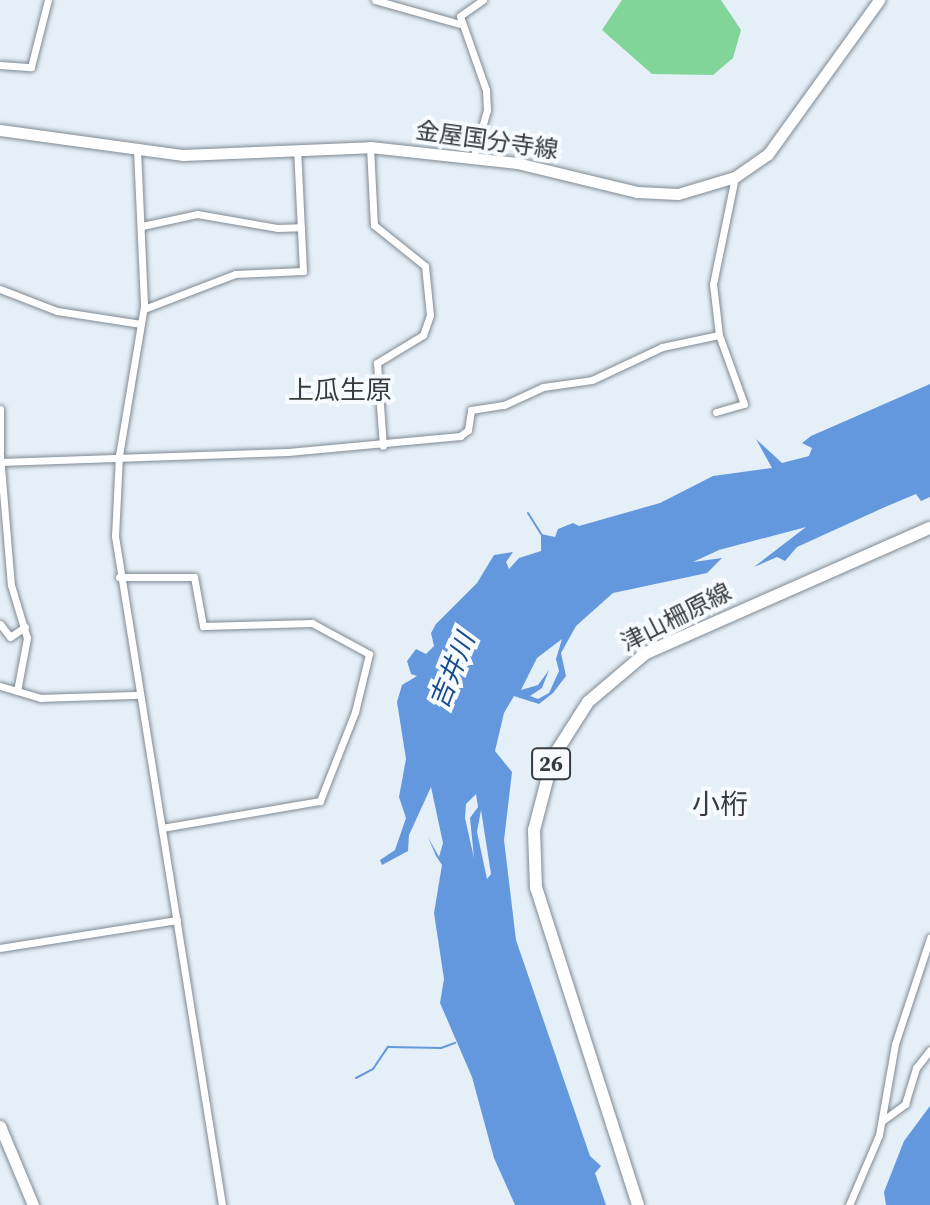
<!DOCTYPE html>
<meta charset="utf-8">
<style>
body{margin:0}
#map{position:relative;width:930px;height:1205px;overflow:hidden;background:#e4eff7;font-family:"Source Serif 4","Noto Sans JP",serif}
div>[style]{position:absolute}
.forest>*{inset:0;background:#81d599}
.water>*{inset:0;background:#6498de}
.stream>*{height:2px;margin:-1px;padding:0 1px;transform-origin:1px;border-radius:1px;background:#6498de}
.roads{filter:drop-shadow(0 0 2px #808991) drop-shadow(0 0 2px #808991)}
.street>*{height:7px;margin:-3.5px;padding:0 3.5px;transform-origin:3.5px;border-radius:3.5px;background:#fff}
.secondary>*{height:11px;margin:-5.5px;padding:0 5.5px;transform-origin:5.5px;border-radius:5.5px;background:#fff}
.primary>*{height:12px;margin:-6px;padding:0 6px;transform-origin:6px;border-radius:6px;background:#fff}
span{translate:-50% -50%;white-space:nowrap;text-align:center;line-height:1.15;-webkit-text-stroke:8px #f7fbff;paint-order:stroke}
.shield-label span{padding:2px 6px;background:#f7fbff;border:2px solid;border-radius:6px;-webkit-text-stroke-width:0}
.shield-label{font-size:22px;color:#373b3e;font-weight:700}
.street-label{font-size:24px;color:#373b3e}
.neighbourhood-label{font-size:26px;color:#373b3e}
.water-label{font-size:26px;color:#194c8c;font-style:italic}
.quarter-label{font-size:28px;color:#373b3e}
</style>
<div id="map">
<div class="forest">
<i style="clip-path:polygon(622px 0,721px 0,741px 30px,733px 58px,713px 75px,652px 74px,602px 30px)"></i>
</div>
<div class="water">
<i style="clip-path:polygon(evenodd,930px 384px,930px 497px,921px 501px,916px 494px,885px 507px,797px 547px,785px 561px,777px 557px,754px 567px,806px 527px,719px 550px,693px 562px,722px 558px,707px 573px,613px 593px,576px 626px,561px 653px,566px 676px,553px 693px,539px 704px,514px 696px,504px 713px,495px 751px,512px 772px,504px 840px,516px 940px,590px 1156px,601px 1166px,595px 1173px,606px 1205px,515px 1205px,494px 1158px,472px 1077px,440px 1003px,444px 979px,434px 913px,442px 865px,436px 856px,428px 837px,439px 857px,443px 843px,431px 787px,409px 835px,408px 851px,382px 865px,380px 860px,395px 850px,406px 818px,399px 797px,406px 759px,397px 702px,402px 685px,417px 676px,411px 674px,407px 661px,416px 649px,426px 654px,434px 646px,431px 633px,436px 624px,477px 583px,494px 555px,513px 552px,506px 562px,509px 569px,519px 558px,541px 551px,541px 534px,555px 537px,558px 529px,573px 523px,579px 526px,660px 503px,713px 476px,772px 468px,756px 439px,782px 463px,809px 456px,812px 448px,802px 443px,811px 436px,930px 384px,562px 639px,556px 659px,559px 671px,549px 693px,538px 699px,530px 696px,542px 688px,549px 670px,538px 685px,521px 690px,537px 658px,562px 639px,930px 384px,476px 794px,478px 807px,470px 818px,474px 858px,465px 818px,466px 804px,476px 794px,930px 384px,481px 810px,491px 874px,487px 879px,477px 832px,481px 810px)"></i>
<i style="clip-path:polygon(930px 1106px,930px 1205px,886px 1205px,884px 1192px,904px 1141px)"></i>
</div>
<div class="stream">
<i style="left:528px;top:513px;width:26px;rotate:58deg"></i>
<i style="left:356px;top:1078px;width:19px;rotate:-28deg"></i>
<i style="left:373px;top:1069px;width:27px;rotate:-56deg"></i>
<i style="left:388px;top:1047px;width:53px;rotate:1.1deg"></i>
<i style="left:441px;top:1048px;width:15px;rotate:-20deg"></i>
</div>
<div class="roads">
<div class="street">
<i style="left:375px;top:0;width:88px;rotate:15.8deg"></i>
<i style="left:0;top:65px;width:31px;rotate:4deg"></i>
<i style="left:31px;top:67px;width:69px;rotate:-75.8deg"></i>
<i style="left:370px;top:147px;width:78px;rotate:87.1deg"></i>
<i style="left:374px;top:225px;width:65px;rotate:38.8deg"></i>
<i style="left:425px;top:266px;width:49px;rotate:84.2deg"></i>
<i style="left:430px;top:315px;width:21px;rotate:109deg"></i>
<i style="left:423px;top:335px;width:54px;rotate:148.7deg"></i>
<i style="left:377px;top:363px;width:83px;rotate:85.9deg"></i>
<i style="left:137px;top:150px;width:156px;rotate:87.4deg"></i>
<i style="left:144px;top:306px;width:151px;rotate:99.5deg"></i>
<i style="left:119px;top:455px;width:81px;rotate:92.8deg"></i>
<i style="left:115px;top:536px;width:678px;rotate:80.91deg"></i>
<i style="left:473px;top:159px;width:51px;rotate:-74.1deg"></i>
<i style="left:487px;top:110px;width:20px;rotate:-93deg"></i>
<i style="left:486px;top:90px;width:78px;rotate:-109.4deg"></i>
<i style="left:460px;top:16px;width:28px;rotate:-35deg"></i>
<i style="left:142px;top:226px;width:56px;rotate:-12.3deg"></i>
<i style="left:197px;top:214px;width:81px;rotate:9.9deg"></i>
<i style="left:277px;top:228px;width:24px;rotate:-2deg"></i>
<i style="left:0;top:289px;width:61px;rotate:21.1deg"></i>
<i style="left:57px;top:311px;width:85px;rotate:8.8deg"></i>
<i style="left:144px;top:309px;width:97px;rotate:-21deg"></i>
<i style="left:235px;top:274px;width:68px;rotate:-2.5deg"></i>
<i style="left:303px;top:271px;width:122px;rotate:-92.8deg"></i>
<i style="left:0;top:409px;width:42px;rotate:90deg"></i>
<i style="left:716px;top:412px;width:29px;rotate:-16deg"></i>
<i style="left:744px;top:404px;width:73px;rotate:-109.9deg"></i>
<i style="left:0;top:455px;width:130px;rotate:85.2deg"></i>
<i style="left:11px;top:585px;width:55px;rotate:73.2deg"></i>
<i style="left:27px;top:638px;width:54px;rotate:100.7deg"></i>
<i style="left:0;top:462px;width:288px;rotate:-2deg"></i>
<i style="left:288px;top:452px;width:173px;rotate:-5.3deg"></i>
<i style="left:460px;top:436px;width:10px;rotate:-37deg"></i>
<i style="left:468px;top:430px;width:20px;rotate:-81deg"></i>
<i style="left:471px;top:410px;width:33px;rotate:-9deg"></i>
<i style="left:504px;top:405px;width:43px;rotate:-24.8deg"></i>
<i style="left:543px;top:387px;width:49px;rotate:-8.1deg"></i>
<i style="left:592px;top:380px;width:77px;rotate:-25.2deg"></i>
<i style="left:662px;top:347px;width:58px;rotate:-11.9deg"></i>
<i style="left:719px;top:335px;width:51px;rotate:-96.7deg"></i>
<i style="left:713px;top:284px;width:109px;rotate:-78.4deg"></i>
<i style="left:119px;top:577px;width:75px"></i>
<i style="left:194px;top:577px;width:50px;rotate:79.6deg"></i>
<i style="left:203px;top:626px;width:109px;rotate:-1.6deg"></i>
<i style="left:312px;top:623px;width:65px;rotate:28.5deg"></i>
<i style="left:369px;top:654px;width:60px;rotate:103.6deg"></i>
<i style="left:355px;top:712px;width:96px;rotate:111.5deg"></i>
<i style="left:320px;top:801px;width:160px;rotate:170.3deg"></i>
<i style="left:0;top:624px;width:16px;rotate:52deg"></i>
<i style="left:10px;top:637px;width:18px;rotate:-34deg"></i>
<i style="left:0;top:686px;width:43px;rotate:16.3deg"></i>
<i style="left:41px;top:698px;width:97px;rotate:-1.8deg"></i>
<i style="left:0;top:948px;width:179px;rotate:-9deg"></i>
<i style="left:882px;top:1121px;width:29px;rotate:-36deg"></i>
<i style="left:905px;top:1104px;width:38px;rotate:-73deg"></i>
<i style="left:916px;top:1068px;width:23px;rotate:-52deg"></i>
<i style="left:849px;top:1205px;width:76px;rotate:-66.8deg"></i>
<i style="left:879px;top:1135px;width:92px;rotate:-80deg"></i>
<i style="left:895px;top:1044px;width:112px;rotate:-71.7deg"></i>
</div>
<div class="secondary">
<i style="left:0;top:130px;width:185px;rotate:7.8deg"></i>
<i style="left:183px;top:155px;width:187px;rotate:-2.4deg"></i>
<i style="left:370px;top:147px;width:148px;rotate:6.2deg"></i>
<i style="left:517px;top:163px;width:123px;rotate:13.6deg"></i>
<i style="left:637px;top:192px;width:41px;rotate:2.8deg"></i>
<i style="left:678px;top:194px;width:59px;rotate:-16.6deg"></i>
<i style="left:735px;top:177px;width:40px;rotate:-34.9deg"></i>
<i style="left:768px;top:154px;width:190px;rotate:-54.2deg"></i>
<i style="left:0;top:1126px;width:86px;rotate:67.3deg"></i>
</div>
<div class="primary">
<i style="left:638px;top:1205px;width:333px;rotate:-107.8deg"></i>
<i style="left:536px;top:888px;width:58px;rotate:-92deg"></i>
<i style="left:534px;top:830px;width:75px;rotate:-75.4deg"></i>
<i style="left:553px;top:757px;width:65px;rotate:-57.5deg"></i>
<i style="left:588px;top:702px;width:76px;rotate:-40.2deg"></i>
<i style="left:646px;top:653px;width:310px;rotate:-23.8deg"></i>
</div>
</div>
<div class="shield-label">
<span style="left:551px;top:764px">26</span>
</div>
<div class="street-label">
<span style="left:487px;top:140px;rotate:8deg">金屋国分寺線</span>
<span style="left:676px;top:617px;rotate:-27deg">津山柵原線</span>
</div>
<div class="neighbourhood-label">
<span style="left:340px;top:391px">上瓜生原</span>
</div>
<div class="water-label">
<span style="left:453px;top:671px;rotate:-68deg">吉井川</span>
</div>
<div class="quarter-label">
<span style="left:720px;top:804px">小桁</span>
</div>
</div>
